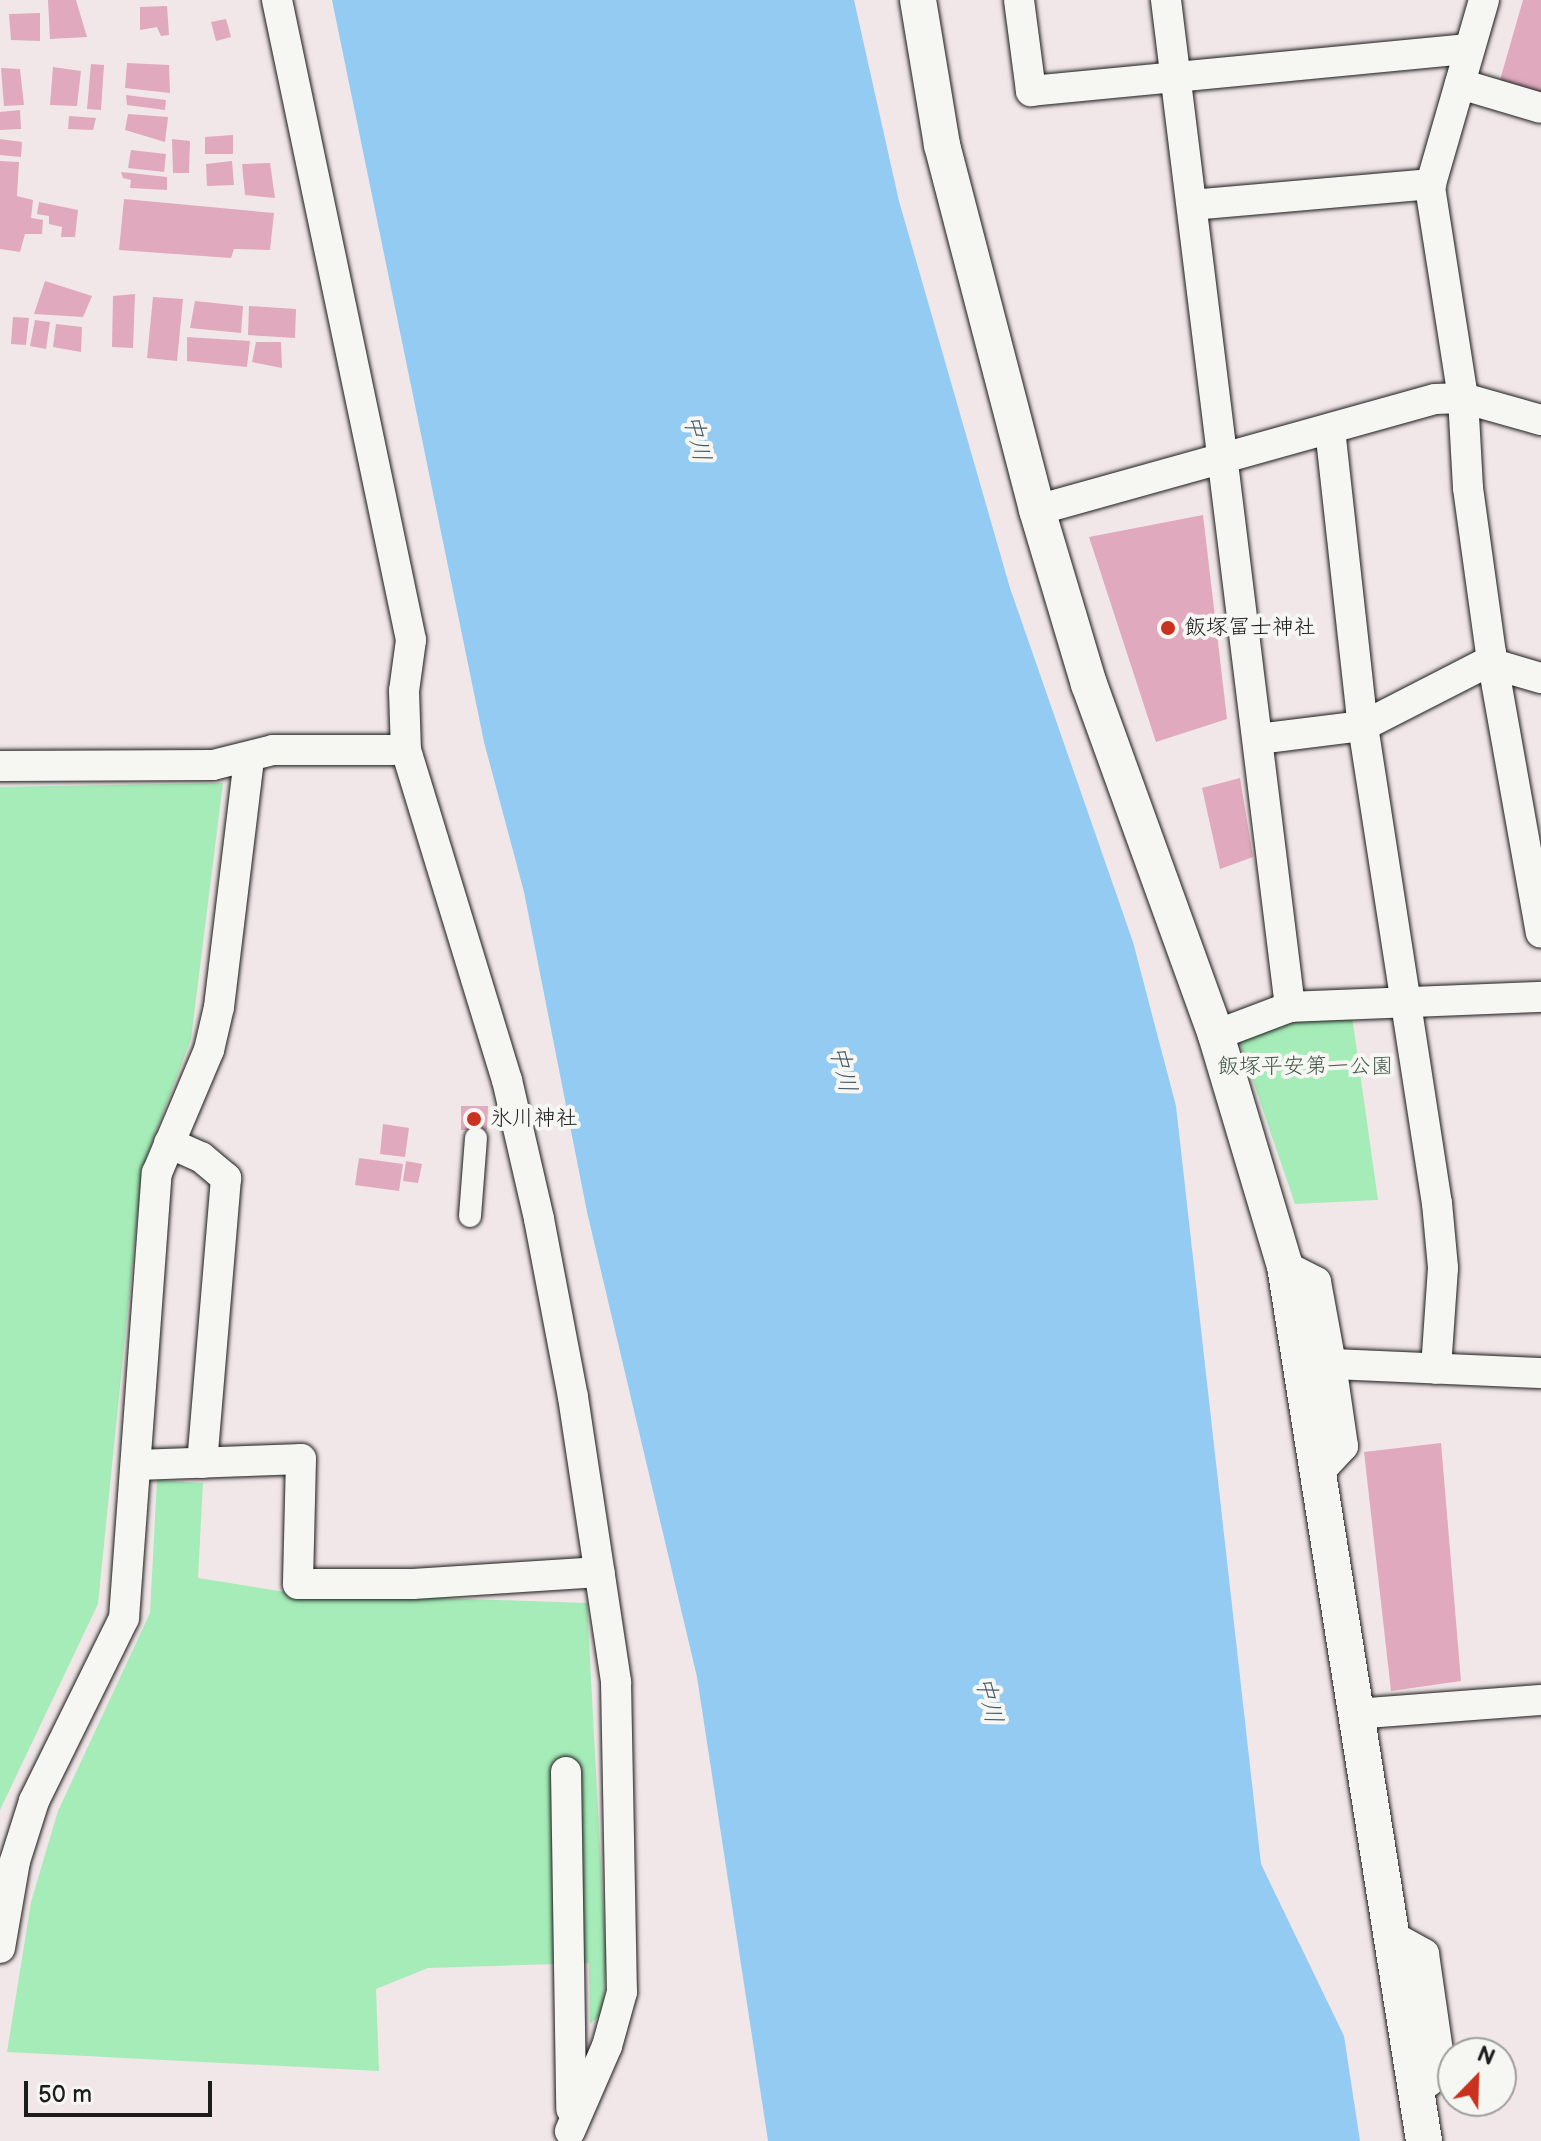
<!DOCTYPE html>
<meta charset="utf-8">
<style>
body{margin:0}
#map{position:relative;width:1541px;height:2141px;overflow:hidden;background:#f2e7e8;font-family:"Balsamiq Sans","Klee One",sans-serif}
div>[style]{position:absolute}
.green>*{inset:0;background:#a5ecb8}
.water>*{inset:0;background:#94cbf3}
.building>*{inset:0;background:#e0a9be}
.roads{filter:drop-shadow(0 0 2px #1c1c1c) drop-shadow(0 0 2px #1c1c1c)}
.pedestrian>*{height:22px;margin:-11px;padding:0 11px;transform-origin:11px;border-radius:11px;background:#f6f6f2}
.minor>*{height:30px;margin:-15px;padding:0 15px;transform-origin:15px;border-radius:15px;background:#f6f6f2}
.tertiary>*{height:36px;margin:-18px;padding:0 18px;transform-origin:18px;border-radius:18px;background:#f6f6f2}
.dots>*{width:22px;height:22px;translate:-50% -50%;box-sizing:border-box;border:4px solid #f6f6f2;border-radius:50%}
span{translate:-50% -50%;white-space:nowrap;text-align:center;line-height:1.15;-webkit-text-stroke:8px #f6f6f2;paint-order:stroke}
.poi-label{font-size:22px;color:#1c1c1c}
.left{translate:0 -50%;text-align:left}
.park-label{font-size:22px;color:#455a4b}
.water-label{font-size:24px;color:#465967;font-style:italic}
.north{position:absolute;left:1437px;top:2037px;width:80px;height:80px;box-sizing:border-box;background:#f6f6f2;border:2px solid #9f9f9c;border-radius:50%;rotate:23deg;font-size:22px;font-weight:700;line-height:32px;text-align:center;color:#1c1c1c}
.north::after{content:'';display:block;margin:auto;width:28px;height:36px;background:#c8321e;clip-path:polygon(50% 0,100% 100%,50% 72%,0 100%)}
.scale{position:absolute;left:24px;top:2081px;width:188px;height:36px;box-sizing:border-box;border:4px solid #1c1c1c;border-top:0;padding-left:10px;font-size:24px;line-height:28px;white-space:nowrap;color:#1c1c1c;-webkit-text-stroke:6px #f6f6f2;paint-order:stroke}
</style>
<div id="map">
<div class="green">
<i style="clip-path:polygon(223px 783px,191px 1039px,142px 1169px,98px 1604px,0 1810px,0 787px)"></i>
<i style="clip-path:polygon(1351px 1009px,1378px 1200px,1295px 1204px,1237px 1034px)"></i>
<i style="clip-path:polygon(157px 1480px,203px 1483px,198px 1578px,292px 1593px,587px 1603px,606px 1960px,603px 2013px,590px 2024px,589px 1963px,428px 1968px,376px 1989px,379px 2071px,7px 2052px,31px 1902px,58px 1811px,150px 1613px)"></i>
</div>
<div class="water">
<i style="clip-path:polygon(332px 0,854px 0,899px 201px,1010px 588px,1133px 942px,1176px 1106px,1261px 1864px,1344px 2036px,1360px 2141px,768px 2141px,697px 1677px,587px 1212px,524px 892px,484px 742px)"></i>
</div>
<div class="building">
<i style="clip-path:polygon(48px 0,76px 0,87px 37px,50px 39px)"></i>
<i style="clip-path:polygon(1523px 0,1541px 0,1541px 92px,1500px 80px)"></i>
<i style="clip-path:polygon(167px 6px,169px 35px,161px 36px,157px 27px,140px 30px,140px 7px)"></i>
<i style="clip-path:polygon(40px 13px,40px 41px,11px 40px,9px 14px)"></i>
<i style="clip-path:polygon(226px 19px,231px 37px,216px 41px,211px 22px)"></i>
<i style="clip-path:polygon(127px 63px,169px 65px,170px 93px,125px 88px)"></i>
<i style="clip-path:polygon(91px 64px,104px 65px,101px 110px,87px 109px)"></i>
<i style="clip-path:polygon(53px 67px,81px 71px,77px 106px,50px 105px)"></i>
<i style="clip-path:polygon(1px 68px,20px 69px,24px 105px,4px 106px)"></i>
<i style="clip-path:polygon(126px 95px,166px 100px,165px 110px,127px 105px)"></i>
<i style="clip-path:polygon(20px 110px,21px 129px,0 130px,0 112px)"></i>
<i style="clip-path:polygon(128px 114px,168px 117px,165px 142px,125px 130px)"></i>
<i style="clip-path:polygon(69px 116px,96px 118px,93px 130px,68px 129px)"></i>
<i style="clip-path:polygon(233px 135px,233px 154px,205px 154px,205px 137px)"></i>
<i style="clip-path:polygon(0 139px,22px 142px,21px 157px,0 155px)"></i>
<i style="clip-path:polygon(172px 139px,190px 141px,189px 173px,173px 173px)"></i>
<i style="clip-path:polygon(131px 150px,166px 154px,164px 172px,128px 168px)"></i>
<i style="clip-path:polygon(0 161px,19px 162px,17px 196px,33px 200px,31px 218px,43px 220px,42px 234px,25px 234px,20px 252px,0 249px)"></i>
<i style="clip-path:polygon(232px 161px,234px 185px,207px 186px,206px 164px)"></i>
<i style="clip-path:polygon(270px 163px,275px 198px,245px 195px,242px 164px)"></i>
<i style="clip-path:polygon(121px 172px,167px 177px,167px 190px,130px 188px,131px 180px,123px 178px)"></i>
<i style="clip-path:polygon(124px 199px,274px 213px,270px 250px,234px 249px,231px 258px,119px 250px)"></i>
<i style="clip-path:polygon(39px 202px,78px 210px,75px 237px,61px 237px,62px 227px,49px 224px,49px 216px,37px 214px)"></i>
<i style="clip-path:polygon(45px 281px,92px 296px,83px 317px,34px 314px)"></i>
<i style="clip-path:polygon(135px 294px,133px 348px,112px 347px,113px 296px)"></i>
<i style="clip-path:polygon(153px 297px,183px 299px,177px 361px,147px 358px)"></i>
<i style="clip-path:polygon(195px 301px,243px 306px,241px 333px,190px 328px)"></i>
<i style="clip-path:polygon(249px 306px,296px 309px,295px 338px,248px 335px)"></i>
<i style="clip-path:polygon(13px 317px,29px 318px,26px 345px,11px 344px)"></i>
<i style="clip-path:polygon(35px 320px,50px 322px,46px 349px,30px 346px)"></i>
<i style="clip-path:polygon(56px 324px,82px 327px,81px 352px,53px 347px)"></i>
<i style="clip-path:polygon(187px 337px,250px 341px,247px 367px,187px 361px)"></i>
<i style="clip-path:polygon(256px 342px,281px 342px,282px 368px,252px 362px)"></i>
<i style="clip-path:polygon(1203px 515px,1227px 719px,1156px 742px,1089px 537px)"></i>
<i style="clip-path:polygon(1240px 778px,1253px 857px,1220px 869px,1202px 788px)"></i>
<i style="clip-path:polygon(461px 1106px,488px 1106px,487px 1130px,461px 1130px)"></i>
<i style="clip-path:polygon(383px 1124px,409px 1128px,405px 1157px,380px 1154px)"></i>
<i style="clip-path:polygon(359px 1158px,403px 1164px,399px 1191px,355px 1185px)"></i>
<i style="clip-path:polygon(406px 1161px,422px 1164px,418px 1183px,403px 1181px)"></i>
<i style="clip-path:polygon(1441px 1443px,1461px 1681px,1391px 1691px,1364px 1452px)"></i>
</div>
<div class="roads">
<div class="pedestrian">
<i style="left:470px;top:1216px;width:78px;rotate:-85.6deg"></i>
</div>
<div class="minor">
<i style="left:277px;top:0;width:654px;rotate:78.17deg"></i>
<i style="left:411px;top:640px;width:51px;rotate:97.8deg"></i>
<i style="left:404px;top:691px;width:59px;rotate:88.1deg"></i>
<i style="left:406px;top:750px;width:345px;rotate:73deg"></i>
<i style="left:507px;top:1080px;width:143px;rotate:77deg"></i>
<i style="left:539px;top:1219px;width:181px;rotate:79.2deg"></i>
<i style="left:573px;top:1397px;width:288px;rotate:81.4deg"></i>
<i style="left:616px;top:1682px;width:310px;rotate:88.9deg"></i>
<i style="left:622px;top:1992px;width:56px;rotate:105.5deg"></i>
<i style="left:607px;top:2046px;width:93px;rotate:113.5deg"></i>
<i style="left:1019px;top:0;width:92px;rotate:82.5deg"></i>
<i style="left:1031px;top:91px;width:440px;rotate:-5.5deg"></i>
<i style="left:1166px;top:0;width:1015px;rotate:82.98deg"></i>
<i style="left:1484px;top:0;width:195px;rotate:106.1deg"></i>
<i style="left:1430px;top:187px;width:214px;rotate:81.1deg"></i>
<i style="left:1463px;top:398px;width:90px;rotate:86.8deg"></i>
<i style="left:1468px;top:488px;width:167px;rotate:82.1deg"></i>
<i style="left:1491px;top:653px;width:284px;rotate:79.9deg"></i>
<i style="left:1460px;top:84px;width:84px;rotate:16.5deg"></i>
<i style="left:1192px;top:205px;width:240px;rotate:-5deg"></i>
<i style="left:1330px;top:429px;width:299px;rotate:83.7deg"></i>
<i style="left:1363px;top:726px;width:483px;rotate:81.2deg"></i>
<i style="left:1437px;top:1203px;width:65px;rotate:84.7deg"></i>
<i style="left:1443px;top:1268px;width:101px;rotate:94deg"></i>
<i style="left:1037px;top:510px;width:413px;rotate:-15.6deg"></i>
<i style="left:1435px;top:399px;width:28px;rotate:-2deg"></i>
<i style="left:1463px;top:398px;width:81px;rotate:15.8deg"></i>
<i style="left:1493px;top:664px;width:50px;rotate:16.3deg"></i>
<i style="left:1258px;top:739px;width:106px;rotate:-7.1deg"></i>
<i style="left:1363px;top:726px;width:145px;rotate:-27.1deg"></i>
<i style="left:0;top:766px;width:213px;rotate:-0.3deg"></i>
<i style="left:213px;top:765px;width:62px;rotate:-14deg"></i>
<i style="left:273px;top:750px;width:133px"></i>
<i style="left:1216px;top:1035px;width:79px;rotate:-20.7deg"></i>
<i style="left:1290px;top:1007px;width:251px;rotate:-2.3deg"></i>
<i style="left:169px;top:1143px;width:35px;rotate:24deg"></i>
<i style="left:201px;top:1157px;width:33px;rotate:40deg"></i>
<i style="left:226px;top:1178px;width:286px;rotate:94.8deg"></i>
<i style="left:1285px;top:1266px;width:35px;rotate:27deg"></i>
<i style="left:1316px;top:1282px;width:83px;rotate:79.6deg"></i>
<i style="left:1331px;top:1364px;width:83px;rotate:81.7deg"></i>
<i style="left:1343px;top:1446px;width:40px;rotate:133deg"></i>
<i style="left:1331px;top:1364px;width:210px;rotate:2.5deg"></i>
<i style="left:138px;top:1465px;width:163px;rotate:-2.1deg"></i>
<i style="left:301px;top:1459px;width:125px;rotate:91.4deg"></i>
<i style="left:298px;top:1584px;width:115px"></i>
<i style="left:413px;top:1584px;width:187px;rotate:-3.7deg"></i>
<i style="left:1354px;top:1714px;width:188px;rotate:-4.3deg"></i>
<i style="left:566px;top:1772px;width:337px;rotate:89.1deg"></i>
<i style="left:1390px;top:1935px;width:39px;rotate:29deg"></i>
<i style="left:1424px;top:1954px;width:119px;rotate:81.8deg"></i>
<i style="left:1441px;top:2072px;width:31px;rotate:143deg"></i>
<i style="left:0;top:1948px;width:88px;rotate:-80.2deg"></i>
<i style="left:15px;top:1861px;width:63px;rotate:-72.4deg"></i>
<i style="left:34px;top:1801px;width:204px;rotate:-63.8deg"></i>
<i style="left:124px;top:1618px;width:446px;rotate:-85.8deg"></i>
<i style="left:157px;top:1173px;width:134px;rotate:-67.1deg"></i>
<i style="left:209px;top:1050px;width:44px;rotate:-76.9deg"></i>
<i style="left:219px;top:1007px;width:250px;rotate:-83.1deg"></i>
</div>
<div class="tertiary">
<i style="left:918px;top:0;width:147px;rotate:80.6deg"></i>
<i style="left:942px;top:145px;width:377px;rotate:75.4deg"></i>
<i style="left:1037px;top:510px;width:182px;rotate:73.4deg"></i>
<i style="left:1089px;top:684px;width:373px;rotate:70.1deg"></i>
<i style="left:1216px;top:1035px;width:241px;rotate:73.4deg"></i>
<i style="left:1285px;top:1266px;width:886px;rotate:80.97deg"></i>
</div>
</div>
<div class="dots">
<i style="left:1168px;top:628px;background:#c8321e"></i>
<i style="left:474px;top:1119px;background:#c8321e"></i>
</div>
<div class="poi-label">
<span class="left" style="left:1184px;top:628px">飯塚冨士神社</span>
<span class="left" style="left:490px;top:1119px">氷川神社</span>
</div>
<div class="park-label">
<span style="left:1305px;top:1067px">飯塚平安第一公園</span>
</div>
<div class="water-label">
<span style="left:697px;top:438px;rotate:77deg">中川</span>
<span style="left:843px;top:1069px;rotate:77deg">中川</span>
<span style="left:989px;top:1700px;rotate:77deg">中川</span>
</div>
<div class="north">N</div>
<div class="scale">50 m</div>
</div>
